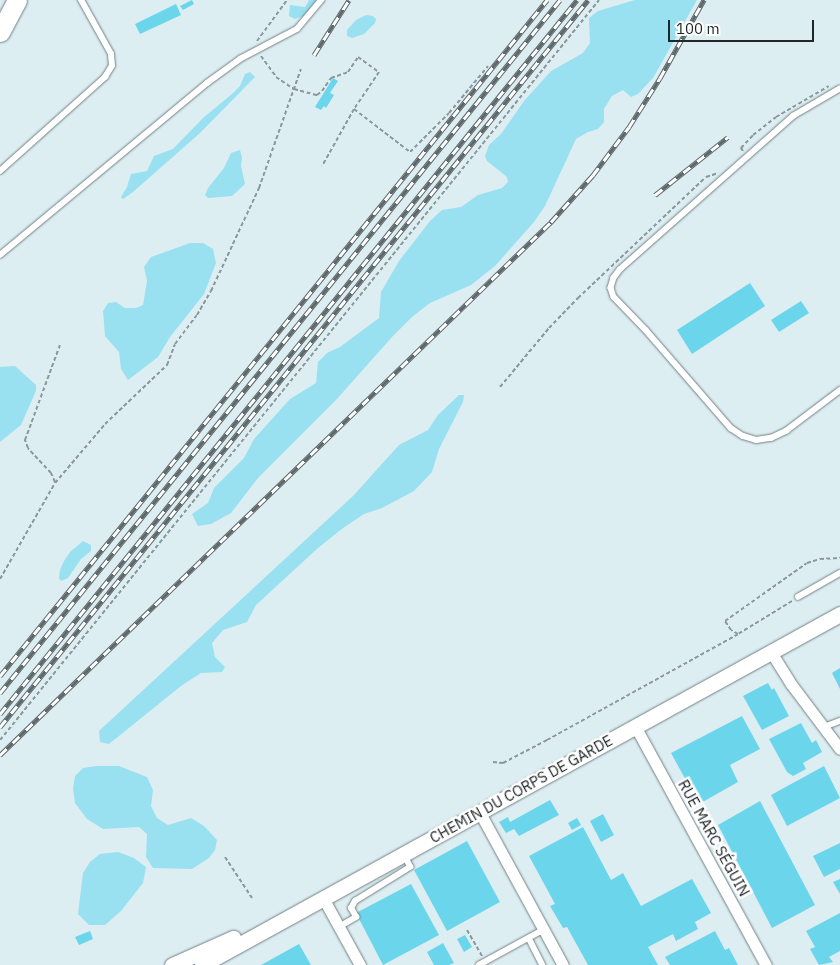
<!DOCTYPE html>
<meta charset="utf-8">
<style>
body{margin:0}
#map{position:relative;width:840px;height:965px;overflow:hidden;background:#ddeef2;font-family:"IBM Plex Sans",sans-serif}
div>[style]{position:absolute}
.green>*{inset:0;background:#99e0f0}
.building>*{inset:0;background:#6bd5ec}
.path>*{height:2px;margin-top:-1px;transform-origin:0;background:repeating-linear-gradient(90deg,#8b979a 0 4px,transparent 0 6.5px)}
.roads{filter:drop-shadow(0 0 1px #728185) drop-shadow(0 0 1px #728185)}
.service>*{height:5.5px;margin:-2.75px;padding:0 2.75px;transform-origin:2.75px;border-radius:2.75px;background:#fff}
.minor>*{height:11px;margin:-5.5px;padding:0 5.5px;transform-origin:5.5px;border-radius:5.5px;background:#fff}
.tertiary>*{height:15px;margin:-7.5px;padding:0 7.5px;transform-origin:7.5px;border-radius:7.5px;background:#fff}
.primary>*{height:19px;margin:-9.5px;padding:0 9.5px;transform-origin:9.5px;border-radius:9.5px;background:#fff}
.rail>*{height:5px;margin-top:-2.5px;transform-origin:0;background:repeating-linear-gradient(90deg,#fff 0 9px,#5e676a 0 18px);box-sizing:border-box;border-block:1px solid #5e676a}
span{translate:-50% -50%;white-space:nowrap;text-align:center;line-height:1.15;-webkit-text-stroke:5px #fff;paint-order:stroke}
.street-label{font-size:15px;color:#212729}
.scale{position:absolute;left:668px;top:20px;width:146px;height:22px;box-sizing:border-box;border:2px solid #212729;border-top:0;padding-left:6px;font-size:15px;line-height:18px;white-space:nowrap;color:#212729;-webkit-text-stroke:4px #fff;paint-order:stroke}
</style>
<div id="map">
<div class="green">
<i style="clip-path:polygon(309px 0,317px 0,304px 16px,295px 19px,289px 16px,290px 5px,305px 7px)"></i>
<i style="clip-path:polygon(635px 0,697px 0,653px 78px,638px 94px,631px 97px,623px 90px,612px 96px,604px 109px,604px 122px,598px 129px,588px 132px,576px 139px,545px 206px,534px 222px,495px 266px,471px 285px,430px 303px,412px 317px,392px 337px,336px 400px,258px 478px,231px 513px,211px 524px,198px 526px,192px 514px,208px 503px,214px 488px,244px 458px,254px 439px,290px 399px,316px 383px,318px 362px,327px 353px,340px 347px,379px 318px,381px 292px,399px 261px,430px 221px,442px 210px,461px 207px,478px 195px,502px 188px,508px 182px,507px 177px,487px 161px,485px 156px,489px 145px,501px 134px,524px 101px,551px 71px,583px 53px,590px 43px,589px 18px,598px 11px)"></i>
<i style="clip-path:polygon(366px 15px,373px 16px,376px 19px,375px 23px,364px 34px,352px 38px,347px 36px,347px 30px,356px 20px)"></i>
<i style="clip-path:polygon(250px 72px,255px 77px,200px 133px,133px 192px,123px 199px,121px 197px,127px 187px,131px 174px,147px 171px,154px 156px,173px 149px,203px 118px,232px 94px,240px 86px,245px 74px)"></i>
<i style="clip-path:polygon(240px 150px,242px 158px,241px 166px,245px 184px,232px 196px,208px 198px,205px 195px,208px 188px,224px 168px,231px 153px)"></i>
<i style="clip-path:polygon(190px 243px,203px 243px,213px 249px,216px 263px,204px 294px,170px 337px,158px 357px,128px 380px,121px 369px,119px 352px,105px 336px,103px 311px,108px 303px,116px 302px,125px 308px,136px 308px,143px 305px,147px 281px,144px 267px,151px 257px)"></i>
<i style="clip-path:polygon(15px 366px,36px 385px,36px 391px,21px 425px,0 442px,0 367px)"></i>
<i style="clip-path:polygon(459px 395px,464px 395px,463px 402px,439px 449px,432px 472px,414px 491px,382px 508px,364px 514px,343px 528px,318px 548px,256px 605px,247px 622px,223px 630px,212px 643px,215px 657px,225px 667px,222px 672px,201px 673px,181px 686px,109px 744px,100px 742px,99px 731px,353px 496px,399px 445px,428px 430px,438px 415px)"></i>
<i style="clip-path:polygon(83px 541px,91px 545px,91px 551px,81px 559px,68px 578px,61px 581px,59px 578px,60px 570px,64px 561px,70px 552px)"></i>
<i style="clip-path:polygon(96px 766px,119px 766px,147px 777px,153px 790px,151px 806px,157px 818px,168px 825px,191px 818px,204px 826px,217px 840px,215px 850px,209px 858px,192px 869px,153px 868px,146px 857px,147px 834px,139px 827px,103px 829px,87px 819px,75px 803px,73px 789px,75px 776px,83px 768px)"></i>
<i style="clip-path:polygon(118px 852px,134px 858px,146px 867px,143px 883px,121px 911px,105px 925px,89px 925px,78px 914px,83px 873px,90px 862px,100px 854px)"></i>
</div>
<div class="building">
<i style="clip-path:polygon(192px 0,194px 4px,183px 10px,180px 6px)"></i>
<i style="clip-path:polygon(176px 4px,181px 15px,140px 34px,135px 24px)"></i>
<i style="clip-path:polygon(333px 78px,338px 81px,330px 93px,334px 95px,326px 108px,324px 106px,321px 110px,315px 107px)"></i>
<i style="clip-path:polygon(750px 283px,765px 306px,692px 354px,677px 330px)"></i>
<i style="clip-path:polygon(801px 301px,809px 313px,779px 332px,771px 320px)"></i>
<i style="clip-path:polygon(840px 668px,840px 689px,832px 673px)"></i>
<i style="clip-path:polygon(768px 683px,772px 690px,774px 688px,789px 716px,762px 730px,743px 696px)"></i>
<i style="clip-path:polygon(742px 716px,760px 749px,730px 765px,738px 782px,699px 804px,671px 753px)"></i>
<i style="clip-path:polygon(801px 723px,812px 743px,816px 740px,822px 752px,803px 763px,806px 769px,793px 776px,787px 772px,769px 739px)"></i>
<i style="clip-path:polygon(824px 766px,840px 798px,787px 826px,771px 795px)"></i>
<i style="clip-path:polygon(550px 800px,559px 815px,519px 836px,514px 829px,506px 833px,499px 822px,508px 817px,510px 822px)"></i>
<i style="clip-path:polygon(760px 801px,815px 905px,772px 928px,718px 825px)"></i>
<i style="clip-path:polygon(603px 814px,614px 835px,601px 842px,590px 821px)"></i>
<i style="clip-path:polygon(577px 818px,581px 825px,572px 830px,568px 823px)"></i>
<i style="clip-path:polygon(583px 827px,611px 880px,623px 873px,641px 906px,692px 879px,711px 913px,695px 922px,698px 929px,676px 941px,673px 934px,648px 947px,658px 965px,588px 965px,567px 927px,563px 928px,550px 906px,555px 904px,529px 856px)"></i>
<i style="clip-path:polygon(467px 841px,500px 902px,447px 931px,414px 870px)"></i>
<i style="clip-path:polygon(840px 843px,840px 869px,824px 877px,813px 856px)"></i>
<i style="clip-path:polygon(840px 879px,840px 894px,833px 882px)"></i>
<i style="clip-path:polygon(411px 884px,439px 935px,383px 965px,356px 913px)"></i>
<i style="clip-path:polygon(840px 913px,840px 951px,829px 957px,833px 962px,819px 965px,810px 949px,815px 947px,806px 931px)"></i>
<i style="clip-path:polygon(90px 931px,93px 939px,79px 945px,75px 937px)"></i>
<i style="clip-path:polygon(715px 931px,725px 950px,729px 948px,738px 965px,670px 965px,665px 957px)"></i>
<i style="clip-path:polygon(465px 935px,472px 947px,464px 952px,457px 939px)"></i>
<i style="clip-path:polygon(443px 943px,454px 963px,449px 965px,434px 965px,427px 952px)"></i>
<i style="clip-path:polygon(299px 944px,311px 965px,261px 965px)"></i>
</div>
<div class="path">
<i style="left:257px;top:41px;width:51px;rotate:-53.8deg"></i>
<i style="left:261px;top:56px;width:26px;rotate:54deg"></i>
<i style="left:276px;top:77px;width:22px;rotate:34deg"></i>
<i style="left:294px;top:89px;width:24px;rotate:15deg"></i>
<i style="left:317px;top:95px;width:6px;rotate:-39deg"></i>
<i style="left:322px;top:91px;width:16px;rotate:-55deg"></i>
<i style="left:331px;top:78px;width:18px;rotate:-19deg"></i>
<i style="left:348px;top:72px;width:18px;rotate:-56deg"></i>
<i style="left:358px;top:57px;width:26px;rotate:36deg"></i>
<i style="left:379px;top:72px;width:45px;rotate:124deg"></i>
<i style="left:354px;top:109px;width:65px;rotate:119.3deg"></i>
<i style="left:354px;top:109px;width:71px;rotate:37.5deg"></i>
<i style="left:410px;top:152px;width:55px;rotate:-45deg"></i>
<i style="left:449px;top:113px;width:61px;rotate:-50.3deg"></i>
<i style="left:743px;top:151px;width:4px;rotate:-124deg"></i>
<i style="left:741px;top:148px;width:18px;rotate:-47deg"></i>
<i style="left:753px;top:135px;width:29px;rotate:-38deg"></i>
<i style="left:776px;top:117px;width:61px;rotate:-30.3deg"></i>
<i style="left:500px;top:387px;width:77px;rotate:-50.3deg"></i>
<i style="left:549px;top:328px;width:42px;rotate:-46deg"></i>
<i style="left:578px;top:298px;width:176px;rotate:-43.4deg"></i>
<i style="left:706px;top:177px;width:13px;rotate:-18deg"></i>
<i style="left:55px;top:482px;width:10px;rotate:-114deg"></i>
<i style="left:51px;top:473px;width:34px;rotate:-133deg"></i>
<i style="left:28px;top:448px;width:9px;rotate:-111deg"></i>
<i style="left:25px;top:440px;width:101px;rotate:-69.8deg"></i>
<i style="left:0;top:579px;width:111px;rotate:-60.2deg"></i>
<i style="left:55px;top:483px;width:77px;rotate:-49.7deg"></i>
<i style="left:105px;top:424px;width:86px;rotate:-43.6deg"></i>
<i style="left:167px;top:365px;width:22px;rotate:-69deg"></i>
<i style="left:175px;top:344px;width:36px;rotate:-53deg"></i>
<i style="left:197px;top:315px;width:28px;rotate:-60deg"></i>
<i style="left:211px;top:291px;width:114px;rotate:-65deg"></i>
<i style="left:259px;top:188px;width:126px;rotate:-70.6deg"></i>
<i style="left:792px;top:601px;width:63px;rotate:148.6deg"></i>
<i style="left:738px;top:634px;width:8px;rotate:-150deg"></i>
<i style="left:731px;top:630px;width:11px;rotate:-124deg"></i>
<i style="left:725px;top:621px;width:100px;rotate:-35.3deg"></i>
<i style="left:807px;top:563px;width:14px;rotate:-17deg"></i>
<i style="left:820px;top:559px;width:20px;rotate:-3deg"></i>
<i style="left:0;top:740px;width:952px;rotate:-51.01deg"></i>
<i style="left:493px;top:762px;width:10px;rotate:6deg"></i>
<i style="left:503px;top:763px;width:50px;rotate:-27.6deg"></i>
<i style="left:547px;top:740px;width:218px;rotate:-29deg"></i>
<i style="left:225px;top:857px;width:49px;rotate:56.6deg"></i>
<i style="left:467px;top:930px;width:30px;rotate:60deg"></i>
</div>
<div class="roads">
<div class="service">
<i style="left:840px;top:89px;width:53px;rotate:149.6deg"></i>
<i style="left:794px;top:116px;width:232px;rotate:138.5deg"></i>
<i style="left:620px;top:270px;width:10px;rotate:127deg"></i>
<i style="left:614px;top:278px;width:10px;rotate:107deg"></i>
<i style="left:611px;top:288px;width:9px;rotate:72deg"></i>
<i style="left:614px;top:297px;width:46px;rotate:45.9deg"></i>
<i style="left:646px;top:330px;width:130px;rotate:49.1deg"></i>
<i style="left:731px;top:428px;width:14px;rotate:34deg"></i>
<i style="left:743px;top:436px;width:14px;rotate:17deg"></i>
<i style="left:756px;top:440px;width:15px;rotate:-8deg"></i>
<i style="left:771px;top:438px;width:17px;rotate:-25deg"></i>
<i style="left:786px;top:431px;width:68px;rotate:-37.2deg"></i>
<i style="left:0;top:171px;width:141px;rotate:-41.8deg"></i>
<i style="left:105px;top:77px;width:13px;rotate:-58deg"></i>
<i style="left:112px;top:66px;width:12px;rotate:-95deg"></i>
<i style="left:111px;top:54px;width:62px;rotate:-119.1deg"></i>
<i style="left:0;top:255px;width:269px;rotate:-39.7deg"></i>
<i style="left:207px;top:83px;width:41px;rotate:-36deg"></i>
<i style="left:240px;top:59px;width:64px;rotate:-27.8deg"></i>
<i style="left:297px;top:29px;width:38px;rotate:-50deg"></i>
<i style="left:798px;top:597px;width:48px;rotate:-29.7deg"></i>
<i style="left:824px;top:727px;width:17px;rotate:-21deg"></i>
<i style="left:339px;top:927px;width:20px;rotate:-30deg"></i>
<i style="left:356px;top:917px;width:10px;rotate:-119deg"></i>
<i style="left:351px;top:908px;width:8px;rotate:-60deg"></i>
<i style="left:355px;top:901px;width:65px;rotate:-31.7deg"></i>
<i style="left:410px;top:867px;width:14px;rotate:-115deg"></i>
<i style="left:529px;top:938px;width:30px;rotate:63deg"></i>
<i style="left:479px;top:965px;width:73px;rotate:-28.7deg"></i>
</div>
<div class="minor">
<i style="left:771px;top:652px;width:38px;rotate:58deg"></i>
<i style="left:791px;top:684px;width:81px;rotate:53deg"></i>
<i style="left:635px;top:726px;width:273px;rotate:61.3deg"></i>
<i style="left:480px;top:813px;width:173px;rotate:61.4deg"></i>
<i style="left:323px;top:898px;width:77px;rotate:61.1deg"></i>
</div>
<div class="tertiary">
<i style="left:172px;top:965px;width:67px;rotate:-23.9deg"></i>
<i style="left:202px;top:965px;width:728px;rotate:-28.82deg"></i>
</div>
<div class="primary">
<i style="left:0;top:32px;width:36px;rotate:-62deg"></i>
</div>
</div>
<div class="rail">
<i style="left:314px;top:55px;width:65px;rotate:-57.5deg"></i>
<i style="left:655px;top:195px;width:93px;rotate:-38.5deg"></i>
<i style="left:0;top:676px;width:870px;rotate:-51.02deg"></i>
<i style="left:0;top:693px;width:891px;rotate:-51.06deg"></i>
<i style="left:0;top:714px;width:918px;rotate:-51.06deg"></i>
<i style="left:0;top:727px;width:935px;rotate:-51.03deg"></i>
<i style="left:0;top:755px;width:767px;rotate:-44.05deg"></i>
<i style="left:551px;top:222px;width:63px;rotate:-48.2deg"></i>
<i style="left:593px;top:175px;width:60px;rotate:-53.1deg"></i>
<i style="left:629px;top:127px;width:58px;rotate:-57.7deg"></i>
<i style="left:660px;top:78px;width:90px;rotate:-60.6deg"></i>
</div>
<div class="street-label">
<span style="left:521px;top:789px;rotate:-29deg">CHEMIN DU CORPS DE GARDE</span>
<span style="left:714px;top:838px;rotate:61deg">RUE MARC SÉGUIN</span>
</div>
<div class="scale">100 m</div>
</div>
